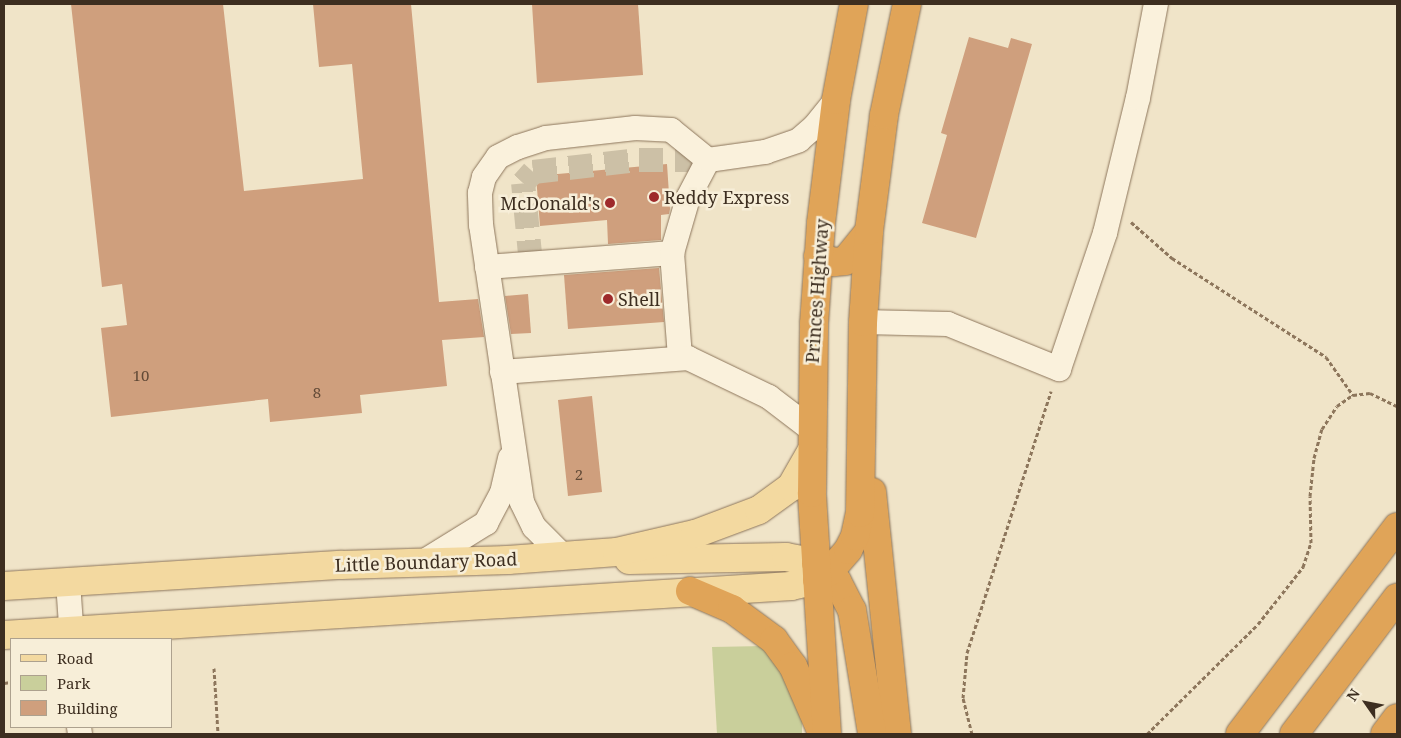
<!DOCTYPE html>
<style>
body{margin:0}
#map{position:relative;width:1401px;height:738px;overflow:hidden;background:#f0e4c8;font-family:"Noto Serif",serif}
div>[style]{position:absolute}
.green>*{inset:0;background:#c9cf9b}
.building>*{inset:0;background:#cf9f7d}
.minor-tunnel>*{height:24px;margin-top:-12px;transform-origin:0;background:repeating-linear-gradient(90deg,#ccc0a6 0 24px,transparent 0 36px)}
.path>*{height:3px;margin-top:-1.5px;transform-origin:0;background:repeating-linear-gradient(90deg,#8d765c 0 4px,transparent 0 6.5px)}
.roads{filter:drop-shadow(0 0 1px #8d765c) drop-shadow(0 0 1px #8d765c)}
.minor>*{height:24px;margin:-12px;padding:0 12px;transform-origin:12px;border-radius:12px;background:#faf1dc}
.major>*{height:28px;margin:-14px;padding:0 14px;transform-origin:14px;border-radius:14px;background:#f3d9a0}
.highway>*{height:28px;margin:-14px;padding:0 14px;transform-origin:14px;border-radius:14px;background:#e0a458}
.dots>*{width:14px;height:14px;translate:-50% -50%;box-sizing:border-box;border:2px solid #f7eed8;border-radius:50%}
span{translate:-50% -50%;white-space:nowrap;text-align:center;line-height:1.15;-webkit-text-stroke:5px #f7eed8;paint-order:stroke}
.number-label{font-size:15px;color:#624a37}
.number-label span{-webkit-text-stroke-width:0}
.poi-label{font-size:18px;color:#3d2e20}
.left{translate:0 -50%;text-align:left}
.right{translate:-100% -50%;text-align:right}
.street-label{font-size:18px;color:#3d2e20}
.frame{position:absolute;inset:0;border:5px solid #3d2e20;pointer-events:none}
.legend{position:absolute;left:10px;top:638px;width:162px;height:90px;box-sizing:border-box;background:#f7eed8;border:1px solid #ada18e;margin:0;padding:6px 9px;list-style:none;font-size:15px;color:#3d2e20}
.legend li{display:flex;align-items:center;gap:10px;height:25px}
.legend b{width:25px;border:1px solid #ada18e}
.north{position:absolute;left:1341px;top:678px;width:50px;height:50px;-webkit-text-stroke:4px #f7eed8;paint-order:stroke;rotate:303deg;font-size:14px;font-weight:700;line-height:20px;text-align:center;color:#3d2e20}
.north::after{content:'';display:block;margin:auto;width:18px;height:22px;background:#3d2e20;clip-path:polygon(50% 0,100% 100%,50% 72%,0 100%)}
</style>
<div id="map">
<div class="green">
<i style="clip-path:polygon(766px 646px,792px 682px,802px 719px,802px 734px,717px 734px,712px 647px)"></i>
</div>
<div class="building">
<i style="clip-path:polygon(71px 4px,223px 4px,244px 191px,363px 179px,352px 64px,319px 67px,313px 4px,411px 4px,439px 302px,478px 299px,484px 337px,442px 340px,447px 386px,360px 395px,362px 413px,270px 422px,268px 399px,111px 417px,101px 328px,127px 325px,122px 284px,102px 287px)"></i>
<i style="clip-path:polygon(532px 4px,638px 4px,643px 75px,537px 83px)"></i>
<i style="clip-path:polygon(969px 37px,1008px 48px,1011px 38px,1032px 44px,976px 238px,922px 223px,947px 135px,941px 133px)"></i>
<i style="clip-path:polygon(667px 164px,670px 209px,669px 214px,661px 215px,661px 240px,608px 244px,607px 220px,540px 226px,536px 176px)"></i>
<i style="clip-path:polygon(659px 268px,664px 322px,568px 329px,564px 275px)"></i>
<i style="clip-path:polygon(528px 294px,531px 333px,511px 334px,505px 296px)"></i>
<i style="clip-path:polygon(592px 396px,602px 492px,568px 496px,558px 400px)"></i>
</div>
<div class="minor-tunnel">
<i style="left:531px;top:264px;width:81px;rotate:-95.6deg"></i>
<i style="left:523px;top:183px;width:15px;rotate:-48deg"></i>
<i style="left:533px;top:172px;width:107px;rotate:-6.5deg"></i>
<i style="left:639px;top:160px;width:69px"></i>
</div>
<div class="path">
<i style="left:1131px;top:222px;width:55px;rotate:41.3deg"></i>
<i style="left:1172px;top:258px;width:183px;rotate:32.7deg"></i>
<i style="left:1326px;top:357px;width:47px;rotate:54.6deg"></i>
<i style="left:214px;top:668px;width:66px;rotate:86.5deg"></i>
<i style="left:4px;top:683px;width:7px;rotate:-8deg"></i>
<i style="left:972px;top:734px;width:37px;rotate:-104deg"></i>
<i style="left:963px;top:698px;width:45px;rotate:-84.9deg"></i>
<i style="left:967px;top:653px;width:275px;rotate:-72.2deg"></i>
<i style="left:1147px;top:734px;width:156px;rotate:-44.7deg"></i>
<i style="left:1258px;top:624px;width:73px;rotate:-51.7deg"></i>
<i style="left:1303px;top:567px;width:25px;rotate:-72deg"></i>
<i style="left:1311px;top:543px;width:47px;rotate:-91.2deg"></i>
<i style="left:1310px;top:496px;width:38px;rotate:-84deg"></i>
<i style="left:1314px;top:458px;width:30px;rotate:-75deg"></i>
<i style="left:1322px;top:429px;width:27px;rotate:-57deg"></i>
<i style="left:1337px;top:406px;width:19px;rotate:-35deg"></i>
<i style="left:1353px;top:395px;width:17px;rotate:-7deg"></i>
<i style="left:1370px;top:393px;width:30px;rotate:26deg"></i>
</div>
<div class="roads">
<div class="minor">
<i style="left:487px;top:267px;width:186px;rotate:-4.3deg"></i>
<i style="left:863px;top:322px;width:85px;rotate:1.3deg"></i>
<i style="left:948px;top:324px;width:120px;rotate:22.1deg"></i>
<i style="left:1059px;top:369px;width:144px;rotate:-71.3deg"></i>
<i style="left:1105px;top:233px;width:139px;rotate:-76.3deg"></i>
<i style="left:1138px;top:98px;width:96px;rotate:-79.2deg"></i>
<i style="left:680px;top:357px;width:104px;rotate:-94.4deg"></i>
<i style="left:672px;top:253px;width:57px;rotate:-73.8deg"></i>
<i style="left:688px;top:198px;width:43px;rotate:-62.2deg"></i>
<i style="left:502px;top:372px;width:187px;rotate:-4.3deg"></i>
<i style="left:688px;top:358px;width:90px;rotate:25.7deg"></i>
<i style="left:769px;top:397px;width:53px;rotate:37.3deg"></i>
<i style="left:564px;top:557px;width:42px;rotate:-135deg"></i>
<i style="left:534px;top:527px;width:28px;rotate:-116deg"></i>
<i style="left:522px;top:502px;width:280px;rotate:-98.4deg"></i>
<i style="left:481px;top:225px;width:32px;rotate:-92deg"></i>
<i style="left:480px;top:193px;width:16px;rotate:-76deg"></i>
<i style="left:484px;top:177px;width:24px;rotate:-55deg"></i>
<i style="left:498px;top:157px;width:22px;rotate:-27deg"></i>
<i style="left:518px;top:147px;width:29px;rotate:-18deg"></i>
<i style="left:546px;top:138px;width:90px;rotate:-6.4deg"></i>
<i style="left:635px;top:128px;width:36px;rotate:3deg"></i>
<i style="left:671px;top:130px;width:48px;rotate:39deg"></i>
<i style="left:708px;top:160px;width:58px;rotate:-8deg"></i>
<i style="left:765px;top:152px;width:36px;rotate:-19deg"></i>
<i style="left:799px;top:140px;width:21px;rotate:-41deg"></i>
<i style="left:815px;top:126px;width:33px;rotate:-51deg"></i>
<i style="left:420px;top:564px;width:78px;rotate:-31.8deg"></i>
<i style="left:486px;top:523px;width:34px;rotate:-62deg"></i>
<i style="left:502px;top:493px;width:36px;rotate:-77deg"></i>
<i style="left:68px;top:582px;width:57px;rotate:86deg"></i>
<i style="left:79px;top:727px;width:7px;rotate:82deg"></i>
</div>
<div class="major">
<i style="left:629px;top:560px;width:157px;rotate:-1.1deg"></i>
<i style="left:786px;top:557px;width:31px;rotate:11deg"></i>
<i style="left:4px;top:586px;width:338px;rotate:-3.6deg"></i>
<i style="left:341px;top:565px;width:167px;rotate:-1.7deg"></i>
<i style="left:508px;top:560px;width:109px;rotate:-4.2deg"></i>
<i style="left:617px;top:552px;width:80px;rotate:-13deg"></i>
<i style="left:695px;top:534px;width:68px;rotate:-20.6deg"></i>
<i style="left:759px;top:510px;width:39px;rotate:-36deg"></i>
<i style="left:791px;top:487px;width:43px;rotate:-60.4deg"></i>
<i style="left:4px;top:635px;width:789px;rotate:-3.56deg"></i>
<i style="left:791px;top:586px;width:27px;rotate:-13deg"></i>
</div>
<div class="highway">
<i style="left:818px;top:256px;width:17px;rotate:21deg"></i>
<i style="left:834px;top:262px;width:11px;rotate:-5deg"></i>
<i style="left:845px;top:261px;width:38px;rotate:-51deg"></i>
<i style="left:872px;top:492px;width:243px;rotate:84.1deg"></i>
<i style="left:816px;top:563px;width:28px;rotate:41deg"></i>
<i style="left:837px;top:581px;width:33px;rotate:63deg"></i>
<i style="left:852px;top:610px;width:126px;rotate:80.8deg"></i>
<i style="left:817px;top:580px;width:14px;rotate:-34deg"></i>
<i style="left:829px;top:572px;width:29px;rotate:-49deg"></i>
<i style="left:848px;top:550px;width:16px;rotate:-63deg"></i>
<i style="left:855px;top:536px;width:24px;rotate:-78deg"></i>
<i style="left:860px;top:513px;width:191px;rotate:-89.1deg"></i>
<i style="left:863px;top:322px;width:91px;rotate:-86.2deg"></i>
<i style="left:869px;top:231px;width:117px;rotate:-82.6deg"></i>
<i style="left:884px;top:115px;width:113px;rotate:-78.3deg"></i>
<i style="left:690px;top:591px;width:46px;rotate:23.2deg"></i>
<i style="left:732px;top:609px;width:52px;rotate:36.4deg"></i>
<i style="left:774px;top:640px;width:32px;rotate:54deg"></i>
<i style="left:793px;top:666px;width:68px;rotate:66.5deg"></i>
<i style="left:827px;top:734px;width:241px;rotate:-93.6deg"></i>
<i style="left:812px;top:493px;width:169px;rotate:-89.3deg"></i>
<i style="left:814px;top:324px;width:101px;rotate:-86deg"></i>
<i style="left:821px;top:223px;width:124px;rotate:-83deg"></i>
<i style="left:836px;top:100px;width:98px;rotate:-79.4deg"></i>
<i style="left:1240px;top:734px;width:260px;rotate:-52.8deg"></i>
<i style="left:1294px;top:734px;width:171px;rotate:-52.9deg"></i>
<i style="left:1385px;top:734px;width:20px;rotate:-53deg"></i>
</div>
</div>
<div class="dots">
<i style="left:654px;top:197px;background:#9e2a2b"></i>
<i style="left:610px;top:203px;background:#9e2a2b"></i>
<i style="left:608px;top:299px;background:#9e2a2b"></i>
</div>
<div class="number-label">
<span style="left:141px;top:376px">10</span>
<span style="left:317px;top:393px">8</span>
<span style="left:579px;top:475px">2</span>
</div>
<div class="poi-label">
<span class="left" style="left:664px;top:197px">Reddy Express</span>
<span class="right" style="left:600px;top:203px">McDonald's</span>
<span class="left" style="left:618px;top:299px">Shell</span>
</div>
<div class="street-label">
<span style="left:817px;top:291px;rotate:-86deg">Princes Highway</span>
<span style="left:426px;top:562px;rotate:-2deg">Little Boundary Road</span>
</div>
<div class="frame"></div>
<ul class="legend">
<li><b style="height:6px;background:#f3d9a0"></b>Road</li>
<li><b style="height:14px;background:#c9cf9b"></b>Park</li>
<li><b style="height:14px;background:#cf9f7d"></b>Building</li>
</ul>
<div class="north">N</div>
</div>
